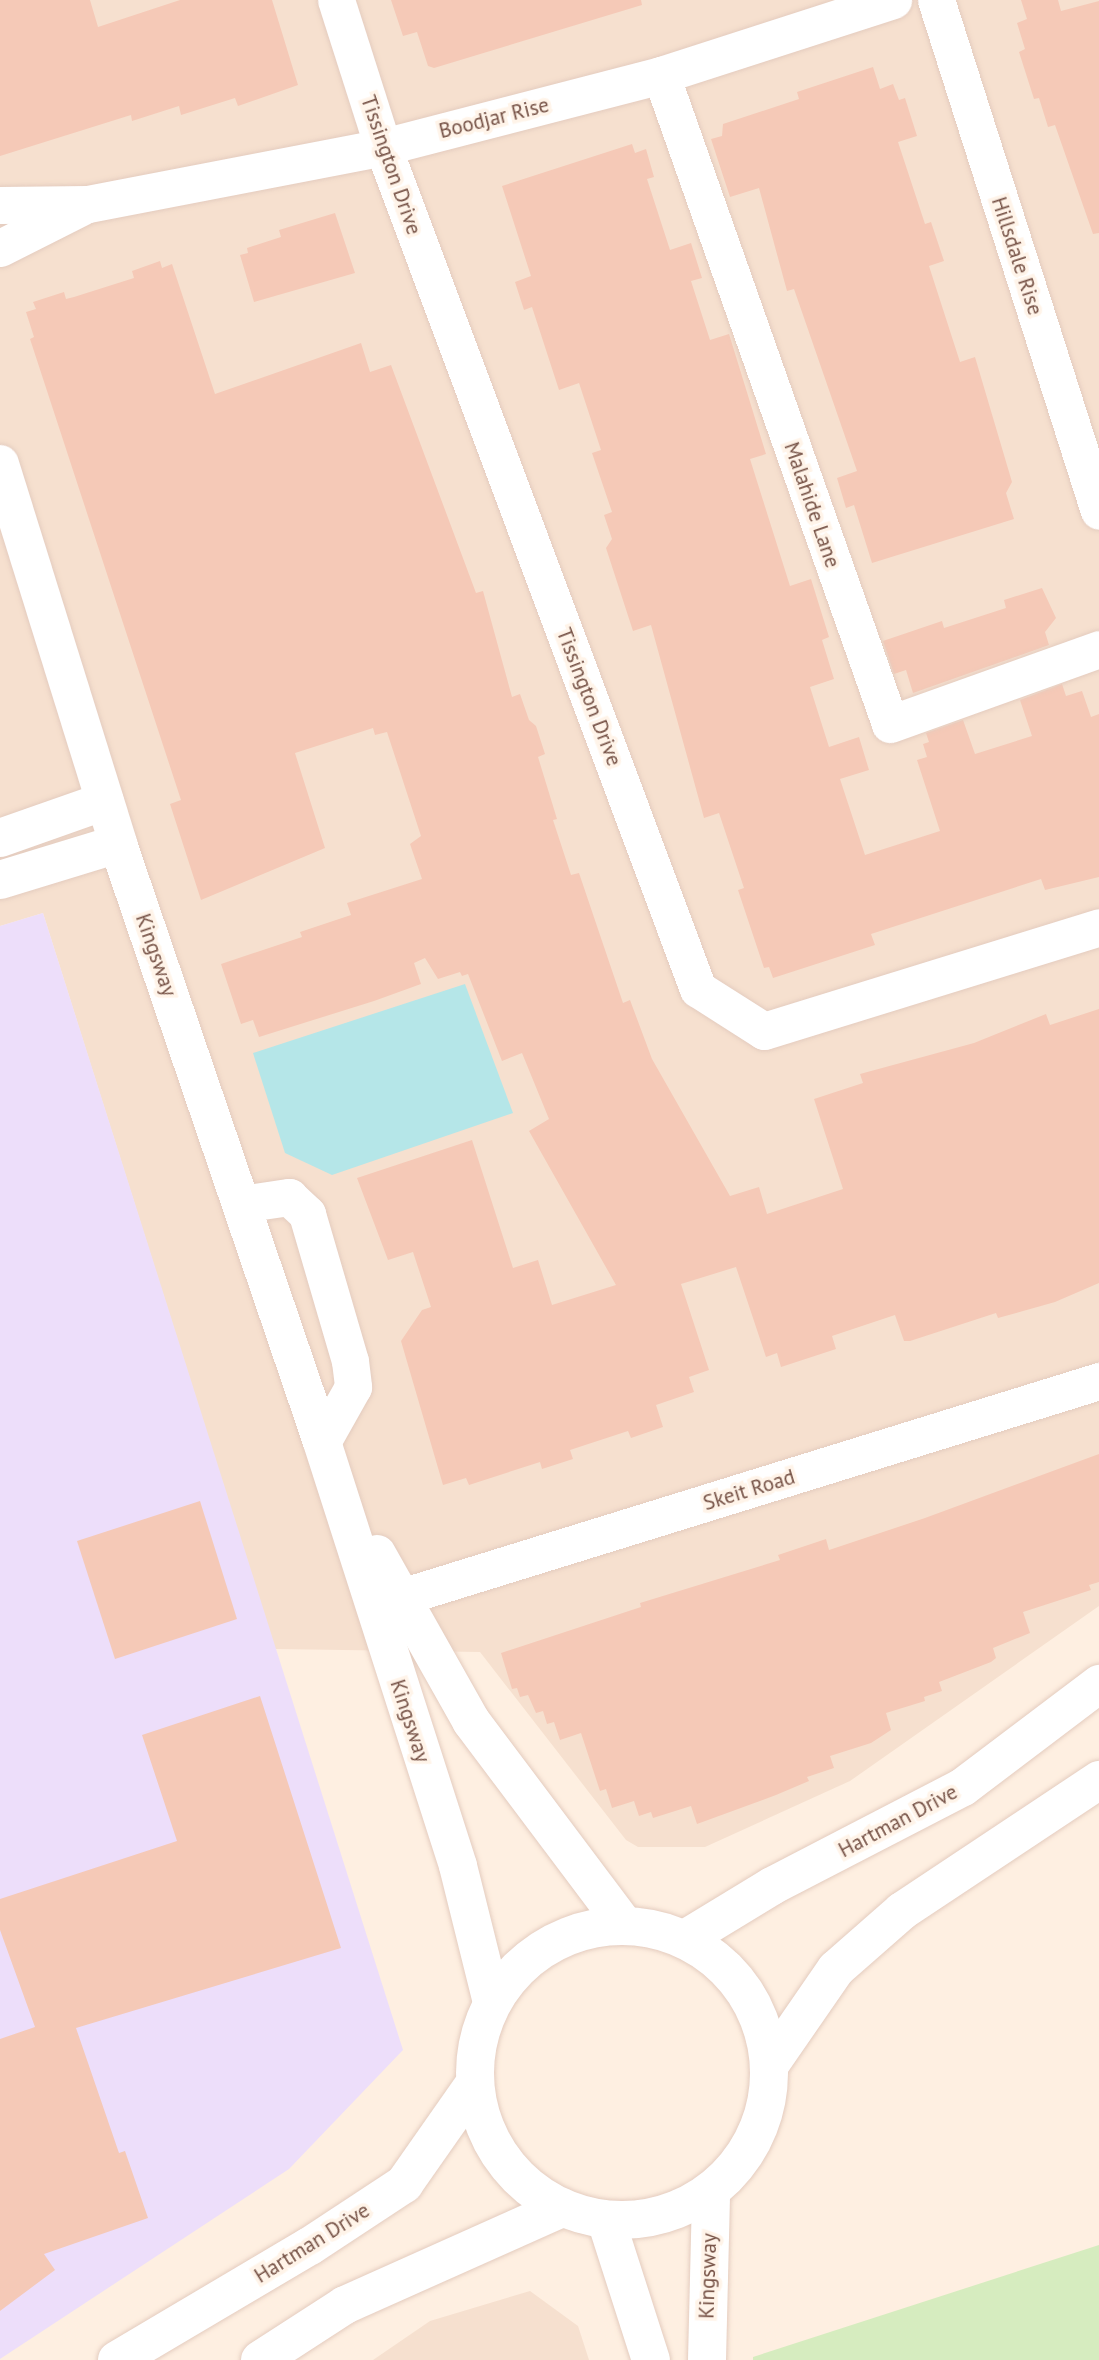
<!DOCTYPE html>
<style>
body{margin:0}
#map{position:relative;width:1099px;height:2360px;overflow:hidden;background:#feefe1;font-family:"PT Sans",sans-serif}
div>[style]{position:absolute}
.residential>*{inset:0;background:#f6e0cf}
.education>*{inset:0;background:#eddefa}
.green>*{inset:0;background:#d6ecbf}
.water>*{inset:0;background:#b5e6e8}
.building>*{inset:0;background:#f5c9b7}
.roads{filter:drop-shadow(0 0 2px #e4ccbf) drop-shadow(0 0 2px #e4ccbf)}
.street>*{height:37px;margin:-18.5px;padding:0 18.5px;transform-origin:18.5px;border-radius:18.5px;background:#fff}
.secondary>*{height:38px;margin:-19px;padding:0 19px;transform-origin:19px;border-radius:19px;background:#fff}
.secondary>.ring{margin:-19px;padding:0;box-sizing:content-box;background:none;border:38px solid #fff;border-radius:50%}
span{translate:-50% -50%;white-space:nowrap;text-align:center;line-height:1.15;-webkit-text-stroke:7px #fff4e9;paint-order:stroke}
.street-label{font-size:21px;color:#765246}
</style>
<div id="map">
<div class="residential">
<i style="clip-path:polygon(0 0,1099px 0,1099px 1606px,850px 1781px,705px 1847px,638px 1847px,626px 1840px,480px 1652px,275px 1649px,43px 913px,0 926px)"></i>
<i style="clip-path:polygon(530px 2291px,578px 2326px,589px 2360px,373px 2360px,430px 2321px)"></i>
</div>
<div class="education">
<i style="clip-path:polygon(43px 913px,403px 2050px,289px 2169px,0 2359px,0 926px)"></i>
</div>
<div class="green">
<i style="clip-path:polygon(1099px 2245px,1099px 2360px,753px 2360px,753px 2357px)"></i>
</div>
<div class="water">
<i style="clip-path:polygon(465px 984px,513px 1113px,332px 1175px,285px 1153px,253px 1053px)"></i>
</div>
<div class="building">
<i style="clip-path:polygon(0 0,90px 0,98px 27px,180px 0,272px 0,298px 85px,238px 106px,235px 98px,181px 115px,179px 106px,132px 121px,131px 115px,0 156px)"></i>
<i style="clip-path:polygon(391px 0,641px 0,642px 5px,434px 68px,428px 66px,417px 32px,403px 36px)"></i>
<i style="clip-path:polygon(1021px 0,1058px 0,1061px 11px,1099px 1px,1099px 233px,1093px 234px,1055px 125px,1048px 127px,1039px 98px,1034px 99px,1019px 52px,1025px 49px,1017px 23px,1027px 19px)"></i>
<i style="clip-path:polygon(873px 67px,880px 89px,893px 84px,899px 100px,905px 98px,917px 136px,898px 142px,925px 224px,931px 222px,944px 261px,929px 266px,960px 362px,975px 357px,1012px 482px,1006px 493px,1014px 519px,872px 563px,854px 505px,846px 508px,837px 478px,857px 471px,794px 289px,787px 291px,759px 188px,730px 197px,711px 139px,722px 136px,723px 124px,799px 99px,797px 92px)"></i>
<i style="clip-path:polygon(632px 144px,635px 153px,646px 149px,654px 177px,647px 179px,670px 250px,691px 243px,702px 278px,691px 281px,710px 340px,729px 334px,766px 454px,750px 459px,790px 586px,811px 579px,829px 637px,822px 640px,834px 679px,810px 687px,829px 747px,859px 737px,869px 770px,840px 779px,865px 855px,940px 831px,917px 760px,927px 757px,923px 744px,929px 742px,926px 733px,963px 720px,975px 754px,1032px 736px,1020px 700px,1062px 684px,1066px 696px,1082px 691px,1091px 717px,1099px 714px,1099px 877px,1045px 890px,1041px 879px,871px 934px,875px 945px,773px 978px,769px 967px,764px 968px,738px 890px,744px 888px,719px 813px,704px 818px,651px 625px,633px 631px,606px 548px,612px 539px,604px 515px,612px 512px,592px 453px,601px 450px,579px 383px,559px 390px,532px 307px,524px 310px,515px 282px,531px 276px,502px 186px)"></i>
<i style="clip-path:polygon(335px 213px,355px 273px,254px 302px,240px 255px,248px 253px,247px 248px,281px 237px,279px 230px)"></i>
<i style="clip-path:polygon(160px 261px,162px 268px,172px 264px,215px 394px,361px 343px,370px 372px,391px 365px,476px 593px,483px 591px,512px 697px,520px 694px,529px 720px,536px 726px,545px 754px,538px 757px,557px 819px,553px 820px,571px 875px,579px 873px,623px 1003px,630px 1000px,652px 1059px,730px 1196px,759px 1187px,767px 1214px,843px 1189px,814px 1099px,863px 1083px,860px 1074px,974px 1043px,1046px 1014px,1050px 1025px,1099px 1009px,1099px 1283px,1055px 1302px,998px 1318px,996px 1313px,910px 1341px,904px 1341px,895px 1315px,832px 1336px,836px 1349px,781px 1367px,777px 1353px,766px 1357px,736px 1267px,681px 1284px,709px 1370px,689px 1377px,694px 1392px,656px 1405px,663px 1427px,631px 1438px,628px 1431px,570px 1450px,573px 1459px,542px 1469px,540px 1462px,469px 1485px,466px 1478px,443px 1485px,401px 1341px,422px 1310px,431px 1307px,413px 1252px,388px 1260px,357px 1178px,472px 1140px,513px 1268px,538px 1260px,552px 1305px,616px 1285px,529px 1131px,549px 1119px,522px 1053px,502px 1061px,468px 974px,462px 976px,460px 972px,438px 979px,425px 958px,414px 963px,421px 984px,374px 1001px,259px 1037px,253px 1020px,241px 1024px,221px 964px,302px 937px,300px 932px,351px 915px,347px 903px,422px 879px,410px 844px,421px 836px,387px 732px,375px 735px,373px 728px,295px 753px,325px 848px,201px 900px,170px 804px,181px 800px,30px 339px,34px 337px,26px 312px,36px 309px,33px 302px,64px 292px,66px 299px,74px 297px,134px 278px,132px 271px)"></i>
<i style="clip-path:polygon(1042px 588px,1056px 618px,1045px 632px,1049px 645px,913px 693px,906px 670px,894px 674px,883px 641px,942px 621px,944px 628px,1006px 608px,1004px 600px)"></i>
<i style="clip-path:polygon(1099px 1454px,1099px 1582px,1089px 1585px,1091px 1590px,1023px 1612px,1030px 1633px,993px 1648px,996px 1658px,991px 1662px,939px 1682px,942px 1691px,924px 1697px,925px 1701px,886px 1713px,891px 1730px,871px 1743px,830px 1756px,834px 1768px,807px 1777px,809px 1781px,776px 1795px,697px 1824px,691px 1806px,653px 1818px,651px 1812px,639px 1816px,634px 1801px,612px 1808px,606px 1789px,600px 1791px,581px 1733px,560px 1740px,554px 1722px,547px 1724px,543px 1711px,536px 1713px,528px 1695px,520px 1697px,517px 1688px,512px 1689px,501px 1653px,641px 1607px,640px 1603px,780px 1560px,778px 1555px,826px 1539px,829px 1550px,925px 1518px)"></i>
<i style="clip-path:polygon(200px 1501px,237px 1619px,115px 1659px,77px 1541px)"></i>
<i style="clip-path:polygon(260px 1696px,341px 1948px,76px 2028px,119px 2153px,125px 2151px,148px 2218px,44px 2254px,55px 2270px,0 2311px,0 2039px,35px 2027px,0 1930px,0 1899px,177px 1841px,142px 1735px)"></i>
</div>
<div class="roads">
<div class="street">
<i style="left:336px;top:0;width:154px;rotate:72.3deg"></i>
<i style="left:383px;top:147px;width:899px;rotate:69.49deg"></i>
<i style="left:698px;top:989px;width:78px;rotate:32.5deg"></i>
<i style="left:764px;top:1031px;width:351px;rotate:-17.2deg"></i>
<i style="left:936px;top:0;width:536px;rotate:72.31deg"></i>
<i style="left:661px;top:75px;width:688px;rotate:70.56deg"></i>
<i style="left:890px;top:724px;width:222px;rotate:-19.7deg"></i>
<i style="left:0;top:205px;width:88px;rotate:-0.7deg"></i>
<i style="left:88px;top:204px;width:300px;rotate:-10.9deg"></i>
<i style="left:383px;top:147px;width:287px;rotate:-14.5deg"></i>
<i style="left:661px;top:75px;width:244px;rotate:-17.9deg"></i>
<i style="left:0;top:248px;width:91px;rotate:-26.8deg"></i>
<i style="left:241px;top:1204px;width:49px;rotate:-8.3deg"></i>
<i style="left:289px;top:1197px;width:25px;rotate:43deg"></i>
<i style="left:307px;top:1214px;width:153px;rotate:73.7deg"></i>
<i style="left:350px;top:1361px;width:26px;rotate:83deg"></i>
<i style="left:353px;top:1387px;width:63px;rotate:119.4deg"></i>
<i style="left:398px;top:1598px;width:734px;rotate:-17.2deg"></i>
</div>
<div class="secondary">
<i style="left:0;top:464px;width:398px;rotate:72.7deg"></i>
<i style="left:118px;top:844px;width:632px;rotate:71.16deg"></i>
<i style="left:322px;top:1442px;width:445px;rotate:72.2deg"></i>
<i style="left:458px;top:1866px;width:140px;rotate:76deg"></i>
<i style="left:0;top:838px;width:111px;rotate:-19.4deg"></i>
<i style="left:0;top:880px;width:123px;rotate:-17deg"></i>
<i style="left:377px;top:1554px;width:192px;rotate:60.6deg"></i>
<i style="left:471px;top:1721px;width:255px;rotate:53.1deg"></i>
<i class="ring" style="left:475px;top:1926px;width:256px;height:256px"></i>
<i style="left:685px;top:1939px;width:102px;rotate:-31.3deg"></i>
<i style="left:772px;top:1886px;width:215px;rotate:-27.4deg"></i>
<i style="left:963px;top:1787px;width:171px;rotate:-37.1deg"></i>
<i style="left:769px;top:2066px;width:118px;rotate:-55.4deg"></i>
<i style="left:836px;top:1969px;width:88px;rotate:-41.3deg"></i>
<i style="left:902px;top:1911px;width:237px;rotate:-33.6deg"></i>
<i style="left:606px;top:2220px;width:147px;rotate:72.2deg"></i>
<i style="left:117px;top:2360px;width:224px;rotate:-30.6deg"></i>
<i style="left:310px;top:2246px;width:113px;rotate:-33.4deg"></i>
<i style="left:404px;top:2184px;width:118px;rotate:-55deg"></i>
<i style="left:260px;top:2360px;width:101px;rotate:-32.9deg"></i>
<i style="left:345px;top:2305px;width:238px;rotate:-24.1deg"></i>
<i style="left:707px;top:2360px;width:169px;rotate:-88.6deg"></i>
</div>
</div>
<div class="street-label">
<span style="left:494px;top:118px;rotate:-14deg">Boodjar Rise</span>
<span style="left:391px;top:165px;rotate:71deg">Tissington Drive</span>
<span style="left:1017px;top:256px;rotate:72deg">Hillsdale Rise</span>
<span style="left:812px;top:505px;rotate:71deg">Malahide Lane</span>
<span style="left:589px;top:697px;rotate:69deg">Tissington Drive</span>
<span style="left:156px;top:955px;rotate:71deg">Kingsway</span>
<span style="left:749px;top:1490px;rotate:-17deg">Skeit Road</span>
<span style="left:410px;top:1721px;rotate:72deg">Kingsway</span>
<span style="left:898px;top:1821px;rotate:-28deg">Hartman Drive</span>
<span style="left:312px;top:2243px;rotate:-32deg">Hartman Drive</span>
<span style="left:708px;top:2276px;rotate:-88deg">Kingsway</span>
</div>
</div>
